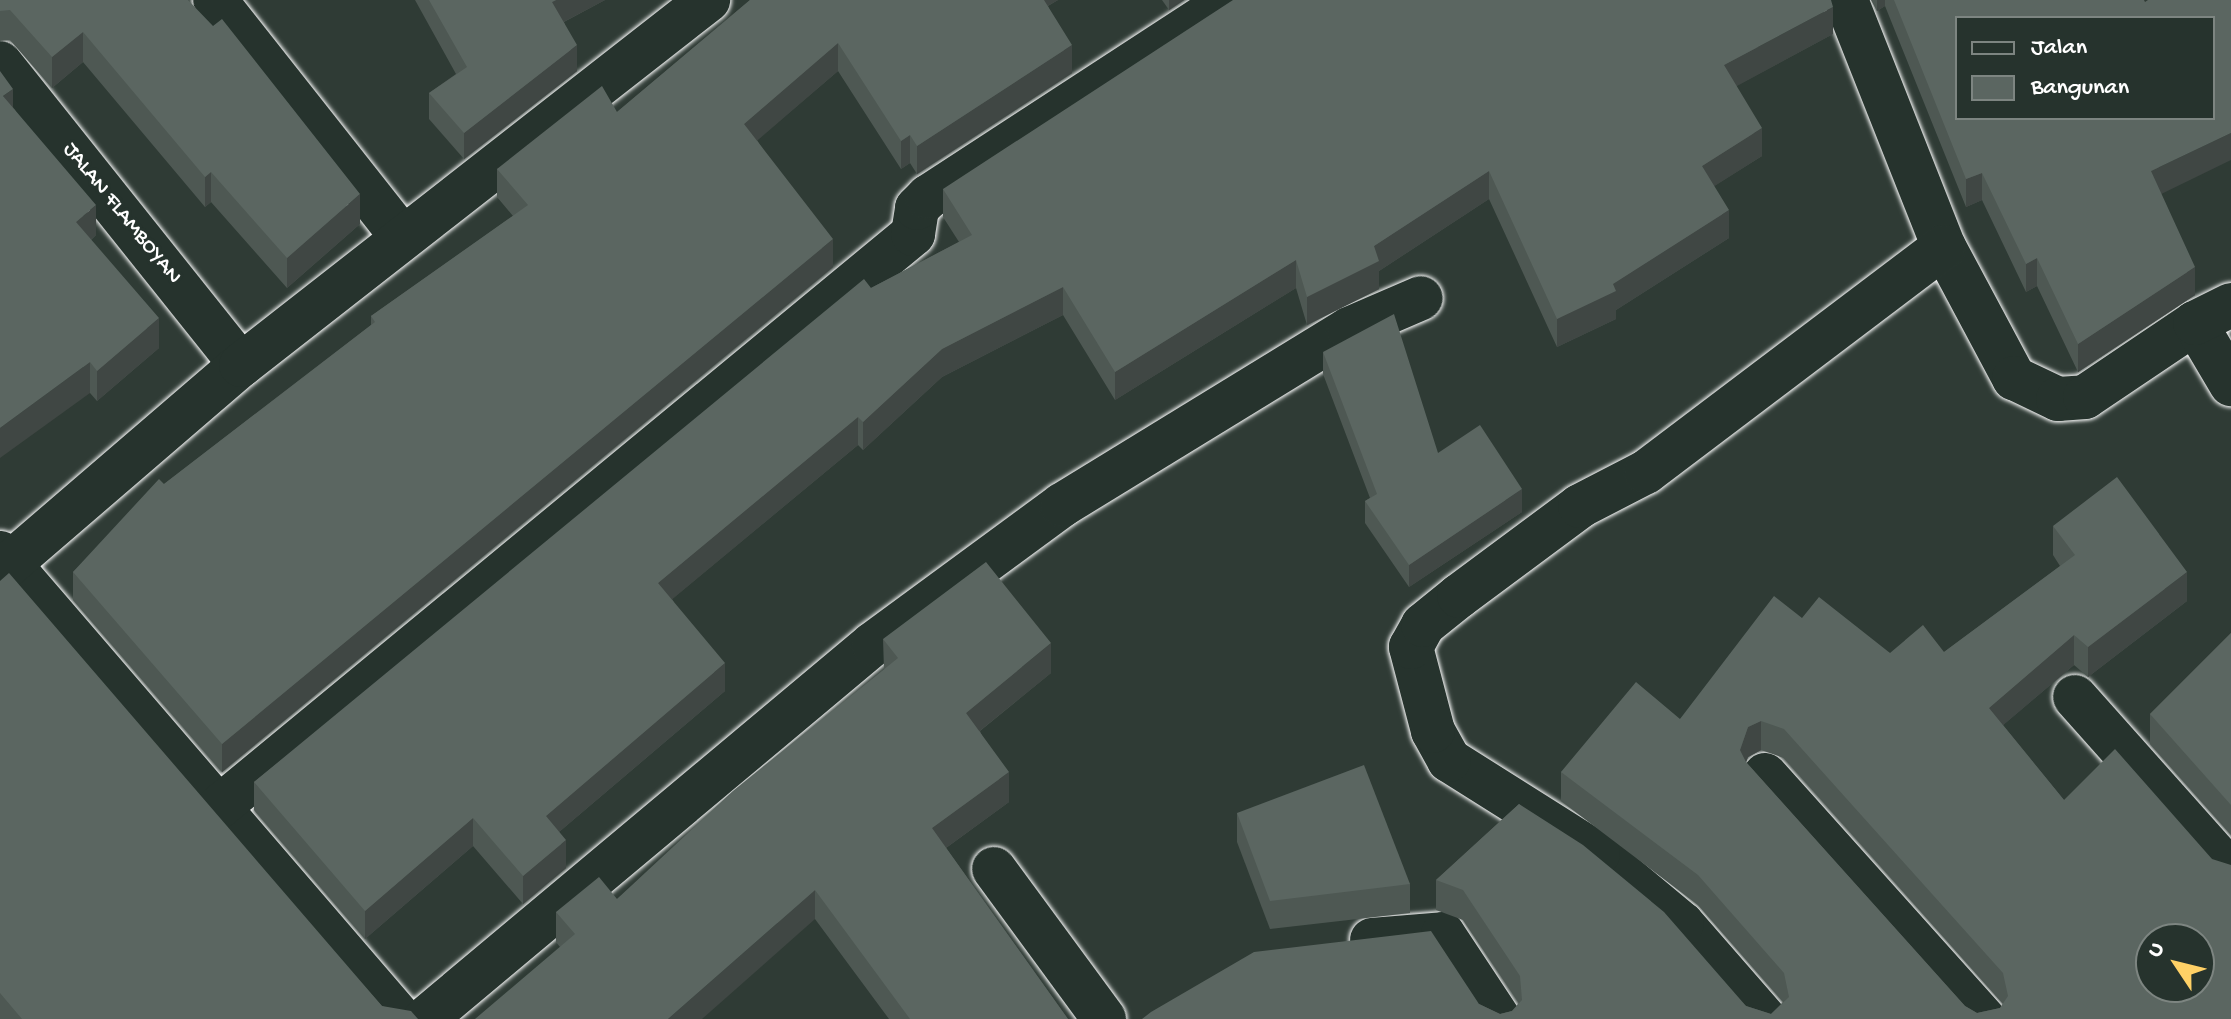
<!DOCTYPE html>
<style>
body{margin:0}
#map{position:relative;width:2231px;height:1019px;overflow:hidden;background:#2f3b35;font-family:"Gochi Hand",sans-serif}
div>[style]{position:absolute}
.roads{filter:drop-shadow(0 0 2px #fff) drop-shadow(0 0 2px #fff)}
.minor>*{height:44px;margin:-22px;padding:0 22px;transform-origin:22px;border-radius:22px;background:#26332d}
.wall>*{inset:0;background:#4e5853}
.shaded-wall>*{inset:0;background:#404744}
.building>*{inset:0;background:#5b6661}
span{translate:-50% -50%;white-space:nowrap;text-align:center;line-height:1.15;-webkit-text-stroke:6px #26332d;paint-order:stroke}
.street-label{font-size:22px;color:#fff}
.legend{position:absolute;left:1955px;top:16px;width:260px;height:104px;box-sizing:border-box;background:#26332d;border:2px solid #7d8581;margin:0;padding:10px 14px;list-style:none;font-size:24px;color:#fff}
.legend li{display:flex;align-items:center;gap:16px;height:40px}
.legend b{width:40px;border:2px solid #7d8581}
.north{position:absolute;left:2135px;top:923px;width:80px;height:80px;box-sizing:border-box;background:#26332d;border:2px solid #7d8581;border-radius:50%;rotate:305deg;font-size:22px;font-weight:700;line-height:32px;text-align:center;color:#fff}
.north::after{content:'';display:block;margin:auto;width:28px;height:36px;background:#ffd166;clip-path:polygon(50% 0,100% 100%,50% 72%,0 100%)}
</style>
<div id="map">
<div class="roads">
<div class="minor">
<i style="left:215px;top:0;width:302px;rotate:51.7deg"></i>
<i style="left:1846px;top:0;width:266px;rotate:68.4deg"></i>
<i style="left:1944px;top:247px;width:149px;rotate:61.9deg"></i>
<i style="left:2014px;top:378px;width:49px;rotate:25.5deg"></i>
<i style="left:2058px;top:399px;width:27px;rotate:-4deg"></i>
<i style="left:2085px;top:397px;width:133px;rotate:-33.9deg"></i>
<i style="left:2195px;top:323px;width:71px;rotate:59.5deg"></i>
<i style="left:0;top:63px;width:386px;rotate:51.4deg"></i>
<i style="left:2195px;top:323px;width:40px;rotate:-26.6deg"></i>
<i style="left:0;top:553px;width:615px;rotate:49.29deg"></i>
<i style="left:0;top:572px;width:318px;rotate:-40.7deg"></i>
<i style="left:241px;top:365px;width:593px;rotate:-38.01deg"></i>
<i style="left:2075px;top:697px;width:234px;rotate:48.3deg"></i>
<i style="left:1765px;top:775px;width:328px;rotate:48.1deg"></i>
<i style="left:219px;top:807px;width:900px;rotate:-39.54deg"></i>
<i style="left:913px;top:234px;width:26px;rotate:-81deg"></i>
<i style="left:917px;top:208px;width:16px;rotate:-45deg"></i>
<i style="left:928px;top:197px;width:361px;rotate:-33.1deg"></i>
<i style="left:994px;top:869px;width:186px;rotate:53.7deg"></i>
<i style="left:1372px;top:940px;width:71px;rotate:-4.8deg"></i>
<i style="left:1443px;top:934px;width:102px;rotate:56.6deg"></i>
<i style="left:425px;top:1019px;width:584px;rotate:-39.93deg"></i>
<i style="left:873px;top:644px;width:235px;rotate:-36.3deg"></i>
<i style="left:1062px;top:505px;width:337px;rotate:-31.5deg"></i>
<i style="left:1349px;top:329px;width:78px;rotate:-23.3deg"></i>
<i style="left:1765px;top:1019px;width:126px;rotate:-131.1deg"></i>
<i style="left:1682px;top:924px;width:109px;rotate:-140.2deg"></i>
<i style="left:1598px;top:854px;width:176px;rotate:-147.8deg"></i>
<i style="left:1449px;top:760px;width:33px;rotate:-119deg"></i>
<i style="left:1433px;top:731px;width:87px;rotate:-104.7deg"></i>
<i style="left:1411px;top:647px;width:25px;rotate:-61deg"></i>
<i style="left:1423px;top:625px;width:46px;rotate:-38.9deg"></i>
<i style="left:1459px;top:596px;width:151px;rotate:-36.6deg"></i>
<i style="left:1580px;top:506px;width:74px;rotate:-27.3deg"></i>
<i style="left:1646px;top:472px;width:373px;rotate:-37.1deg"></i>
</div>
</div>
<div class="wall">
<i style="clip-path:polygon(0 0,188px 0,360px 224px,287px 288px,211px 202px,205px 207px,83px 62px,52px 88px,10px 40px,0 41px)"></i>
<i style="clip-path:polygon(415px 0,605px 0,564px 22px,577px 71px,464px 159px,429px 119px,429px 93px,456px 74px)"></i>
<i style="clip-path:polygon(750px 0,1058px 0,1048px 6px,1072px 73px,917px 174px,910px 163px,901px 169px,838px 71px,757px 140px,833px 267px,222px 772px,73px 600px,73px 572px,164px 484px,371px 325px,371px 316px,513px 216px,497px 197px,497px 169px,617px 112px)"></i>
<i style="clip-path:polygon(1162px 0,1184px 0,1169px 10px)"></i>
<i style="clip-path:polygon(1871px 0,2144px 0,2161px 194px,2195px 295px,2078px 372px,2037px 286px,2026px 292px,1982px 200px,1966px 207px,1885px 6px,1877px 11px)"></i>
<i style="clip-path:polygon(1833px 34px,1736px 86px,1762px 156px,1714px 186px,1729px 238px,1616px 310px,1616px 319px,1557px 347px,1489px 199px,1379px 271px,1379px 289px,1307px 325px,1296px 288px,1115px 400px,1063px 315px,942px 377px,863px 450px,858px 445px,672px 599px,725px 691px,559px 832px,566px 868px,523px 904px,473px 846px,365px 939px,254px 810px,254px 782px,871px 288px,959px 242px,943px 217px,943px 189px)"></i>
<i style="clip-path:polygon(13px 107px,96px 235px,91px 240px,159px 348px,97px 401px,90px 393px)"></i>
<i style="clip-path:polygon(1323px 352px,1438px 453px,1522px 512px,1409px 587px,1365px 523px,1365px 501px,1370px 498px,1323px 374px)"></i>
<i style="clip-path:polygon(evenodd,2053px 526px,2187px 601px,2088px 677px,2074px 665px,2003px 725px,2064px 800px,2212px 859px,2231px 1019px,1142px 1019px,1479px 1004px,1500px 1014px,1512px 1011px,1519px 1003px,1463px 920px,1436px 910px,1436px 880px,1519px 804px,1746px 1006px,1771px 1014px,1783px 1002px,1698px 905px,1561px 801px,1561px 772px,1680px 719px,1802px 618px,1890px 653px,1944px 652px,2060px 566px,2053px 555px,2053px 526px,1761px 750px,1784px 758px,2003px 1004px,2000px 1008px,1977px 1013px,1965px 1006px,1746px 762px,1748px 757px,1761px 750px)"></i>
<i style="clip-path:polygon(0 581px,382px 1006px,418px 1019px,0 1019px)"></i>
<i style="clip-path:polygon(2231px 633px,2231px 835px,2150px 744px,2150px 714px)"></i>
<i style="clip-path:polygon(883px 639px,1051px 673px,980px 731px,1009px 802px,946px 848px,1068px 1019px,889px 1019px,815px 919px,560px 947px,556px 942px,556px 912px,617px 899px,884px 670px)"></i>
<i style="clip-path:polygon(1237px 813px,1410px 884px,1410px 913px,1270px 929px,1237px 842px)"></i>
</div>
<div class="shaded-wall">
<i style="clip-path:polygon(556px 0,605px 0,552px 28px,552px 2px)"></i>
<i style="clip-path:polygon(1035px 0,1058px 0,1035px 13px)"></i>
<i style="clip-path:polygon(1169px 0,1184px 0,1169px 10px)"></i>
<i style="clip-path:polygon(1877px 0,1885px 0,1885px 6px,1877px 11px)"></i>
<i style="clip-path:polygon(1833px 7px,1833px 34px,1724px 93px,1724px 65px)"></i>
<i style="clip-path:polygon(83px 32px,83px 62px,52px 88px,52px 57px)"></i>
<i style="clip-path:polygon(838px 43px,838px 71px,744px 152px,744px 124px)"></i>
<i style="clip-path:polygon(577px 45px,577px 71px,464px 159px,464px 133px)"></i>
<i style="clip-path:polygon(1072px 45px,1072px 73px,917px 174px,917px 146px)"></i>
<i style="clip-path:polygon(13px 89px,13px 119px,3px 96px)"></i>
<i style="clip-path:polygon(1762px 128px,1762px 156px,1702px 194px,1702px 166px)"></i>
<i style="clip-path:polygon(2231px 133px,2231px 160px,2151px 199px,2151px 171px)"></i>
<i style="clip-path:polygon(910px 135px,910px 163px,901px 169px,901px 141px)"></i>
<i style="clip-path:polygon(1489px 171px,1489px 199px,1379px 271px,1379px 289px,1307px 325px,1307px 297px,1374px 246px)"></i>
<i style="clip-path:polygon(211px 172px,211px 202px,205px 207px,205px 177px)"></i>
<i style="clip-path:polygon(1982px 173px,1982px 200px,1966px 207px,1966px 179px)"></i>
<i style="clip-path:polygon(360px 194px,360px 224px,287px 288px,287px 258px)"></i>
<i style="clip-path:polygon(96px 205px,96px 235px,76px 252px,76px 222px)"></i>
<i style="clip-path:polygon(1729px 210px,1729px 238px,1616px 310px,1616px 319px,1557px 347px,1557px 319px)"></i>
<i style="clip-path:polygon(833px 239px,833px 267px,222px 772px,222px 744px)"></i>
<i style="clip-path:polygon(2037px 258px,2037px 286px,2026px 292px,2026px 264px)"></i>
<i style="clip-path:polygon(1296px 260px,1296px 288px,1115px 400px,1115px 372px)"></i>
<i style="clip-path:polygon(2195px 267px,2195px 295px,2078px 372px,2078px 344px)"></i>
<i style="clip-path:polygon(1063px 287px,1063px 315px,942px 377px,863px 450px,863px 422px,942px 349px)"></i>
<i style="clip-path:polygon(159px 318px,159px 348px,97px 401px,97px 371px)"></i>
<i style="clip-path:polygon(90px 362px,90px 393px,0 458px,0 428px)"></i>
<i style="clip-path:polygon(858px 417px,858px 445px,658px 611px,658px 583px)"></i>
<i style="clip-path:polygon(1522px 489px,1522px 512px,1409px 587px,1409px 565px)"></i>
<i style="clip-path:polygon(2187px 572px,2187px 601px,2088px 677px,2088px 647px)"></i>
<i style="clip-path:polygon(2074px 635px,2074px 665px,1989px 737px,1989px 708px)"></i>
<i style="clip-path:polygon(1051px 643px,1051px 673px,966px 742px,966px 713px)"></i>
<i style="clip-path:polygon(725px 663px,725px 691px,546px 843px,546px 816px)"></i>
<i style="clip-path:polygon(1761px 721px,1761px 750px,1748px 757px,1740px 779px,1740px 750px,1748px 727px)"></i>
<i style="clip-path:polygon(1009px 772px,1009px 802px,932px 858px,932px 828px)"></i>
<i style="clip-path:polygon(473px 818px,473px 846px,365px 939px,365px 911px)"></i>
<i style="clip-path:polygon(566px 840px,566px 868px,523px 904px,523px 876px)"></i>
<i style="clip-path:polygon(815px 890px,815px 919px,702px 1019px,668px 1019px)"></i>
</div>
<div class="building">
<i style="clip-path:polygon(0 0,188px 0,213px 26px,222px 19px,360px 194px,287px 258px,211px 172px,205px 177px,83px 32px,52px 57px,10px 10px,0 11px)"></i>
<i style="clip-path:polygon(429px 0,556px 0,552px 2px,577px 45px,464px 133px,429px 93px,467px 67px)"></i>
<i style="clip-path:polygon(750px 0,1044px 0,1072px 45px,917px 146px,910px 135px,901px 141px,838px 43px,744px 124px,833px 239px,222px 744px,73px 572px,159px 479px,164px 484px,375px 322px,371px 316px,528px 205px,497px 169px,602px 86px,617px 112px)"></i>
<i style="clip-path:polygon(1233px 0,1831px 0,1833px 7px,1724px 65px,1762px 128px,1702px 166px,1729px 210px,1613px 284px,1616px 291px,1557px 319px,1489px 171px,1374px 246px,1379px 261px,1307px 297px,1296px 260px,1115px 372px,1063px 287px,942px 349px,863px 422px,858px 417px,658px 583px,725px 663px,546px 816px,566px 840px,523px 876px,473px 818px,365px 911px,254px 782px,864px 279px,871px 288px,972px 235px,943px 189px)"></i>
<i style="clip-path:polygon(evenodd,1894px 0,2144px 0,2145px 2px,2148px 0,2231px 0,2231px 133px,2151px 171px,2195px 267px,2078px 344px,2037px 258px,2026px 264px,1982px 173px,1966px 179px,1894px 0,1957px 18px,2213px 18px,2213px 118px,1957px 118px,1957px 18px)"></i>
<i style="clip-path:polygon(0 71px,13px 89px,3px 96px,96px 205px,76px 222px,159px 318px,97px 371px,90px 362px,0 428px)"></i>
<i style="clip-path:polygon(1394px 314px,1438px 453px,1480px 425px,1522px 489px,1409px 565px,1365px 501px,1377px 494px,1323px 352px)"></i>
<i style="clip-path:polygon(evenodd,2117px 477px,2187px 572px,2088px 647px,2074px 635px,1989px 708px,2064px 800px,2115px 749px,2212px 859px,2231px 865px,2231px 1019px,1142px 1019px,1151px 1012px,1254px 952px,1431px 931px,1479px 1004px,1500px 1014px,1512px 1011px,1522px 1000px,1520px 976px,1463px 890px,1436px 880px,1519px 804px,1583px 845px,1664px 912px,1746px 1006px,1771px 1014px,1789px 997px,1784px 973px,1698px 875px,1561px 772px,1636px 682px,1680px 719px,1774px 596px,1802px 618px,1819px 597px,1890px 653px,1923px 625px,1944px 652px,2075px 555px,2053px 526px,2117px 477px,1761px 721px,1784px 729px,2003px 973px,2008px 996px,2000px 1008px,1977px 1013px,1965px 1006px,1746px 762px,1740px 750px,1748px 727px,1761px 721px,2117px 477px,2151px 939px,2199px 939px,2199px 987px,2151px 987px,2151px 939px)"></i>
<i style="clip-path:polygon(986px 562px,1051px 643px,966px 713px,1009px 772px,932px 828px,1068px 1019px,910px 1019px,815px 890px,668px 1019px,475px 1019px,575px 934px,556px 912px,599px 877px,617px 899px,733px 791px,898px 658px,883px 639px)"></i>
<i style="clip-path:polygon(9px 573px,382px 1006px,411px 1011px,418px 1019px,22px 1019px,0 993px,0 581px)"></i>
<i style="clip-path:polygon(2231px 633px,2231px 805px,2150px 714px)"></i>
<i style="clip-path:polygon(1364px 765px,1410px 884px,1270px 901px,1237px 813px)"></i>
</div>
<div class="street-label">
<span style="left:121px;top:214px;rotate:51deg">JALAN FLAMBOYAN</span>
</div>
<ul class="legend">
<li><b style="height:10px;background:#26332d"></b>Jalan</li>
<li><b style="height:22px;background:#5b6661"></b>Bangunan</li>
</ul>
<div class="north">U</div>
</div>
